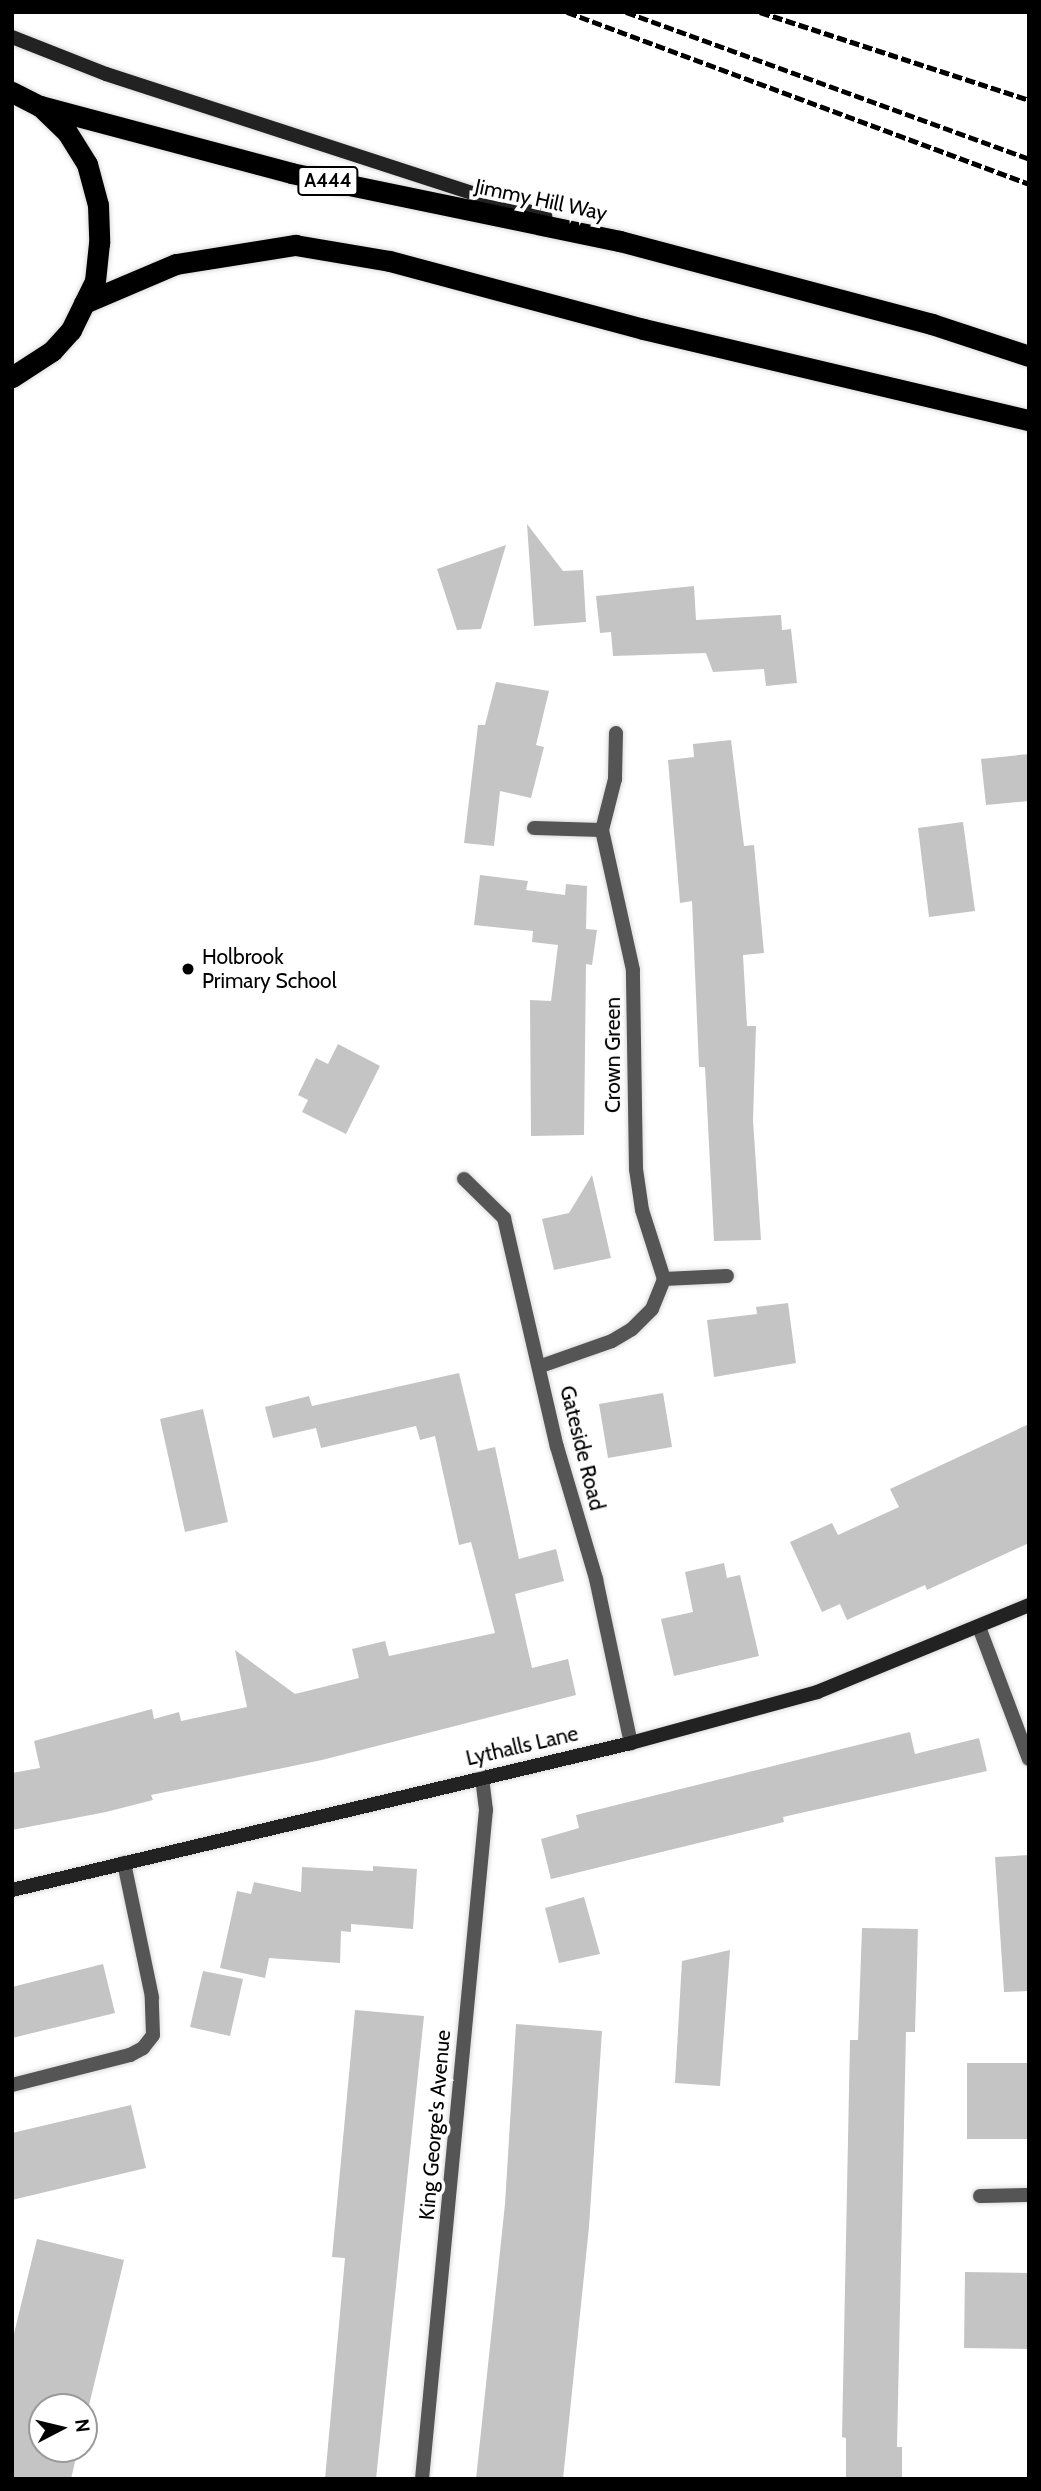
<!DOCTYPE html>
<style>
body{margin:0}
#map{position:relative;width:1041px;height:2491px;overflow:hidden;background:#fff;font-family:Cabin,sans-serif}
div>[style]{position:absolute}
.building>*{inset:0;background:#c4c4c4}
.roads{filter:drop-shadow(0 0 2px #dbdbdb) drop-shadow(0 0 2px #dbdbdb)}
.street>*{height:14px;margin:-7px;padding:0 7px;transform-origin:7px;border-radius:7px;background:#555}
.secondary>*{height:14px;margin:-7px;padding:0 7px;transform-origin:7px;border-radius:7px;background:#222}
.highway>*{height:21px;margin:-10.5px;padding:0 10.5px;transform-origin:10.5px;border-radius:10.5px;background:#000}
.rail>*{height:5px;margin-top:-2.5px;transform-origin:0;background:repeating-linear-gradient(90deg,#000 0 10px,transparent 0 13.5px)}
.dots>*{width:19px;height:19px;translate:-50% -50%;box-sizing:border-box;border:4px solid #fff;border-radius:50%}
span{translate:-50% -50%;white-space:nowrap;text-align:center;line-height:1.15;-webkit-text-stroke:7px #fff;paint-order:stroke}
.shield-label span{padding:2px 5px;background:#fff;border:2px solid;border-radius:5px;-webkit-text-stroke-width:0}
.shield-label{font-size:19px;color:#000;font-weight:700}
.street-label{font-size:21px;color:#000}
.poi-label{font-size:21px;color:#000}
.left{translate:0 -50%;text-align:left}
.frame{position:absolute;inset:0;border:14px solid #000;pointer-events:none}
.north{position:absolute;left:28px;top:2393px;width:70px;height:70px;box-sizing:border-box;background:#fff;border:2px solid #999;border-radius:50%;rotate:83deg;font-size:19px;font-weight:700;line-height:28px;text-align:center;color:#000}
.north::after{content:'';display:block;margin:auto;width:24px;height:32px;background:#000;clip-path:polygon(50% 0,100% 100%,50% 72%,0 100%)}
</style>
<div id="map">
<div class="building">
<i style="clip-path:polygon(527px 524px,563px 571px,583px 570px,586px 622px,534px 626px)"></i>
<i style="clip-path:polygon(506px 545px,481px 629px,457px 630px,437px 569px)"></i>
<i style="clip-path:polygon(694px 586px,696px 620px,781px 615px,782px 630px,791px 629px,797px 683px,766px 686px,764px 669px,713px 672px,706px 653px,613px 656px,611px 632px,600px 633px,596px 596px)"></i>
<i style="clip-path:polygon(496px 682px,549px 691px,536px 745px,544px 747px,531px 798px,500px 791px,494px 846px,464px 843px,478px 725px,485px 725px)"></i>
<i style="clip-path:polygon(731px 740px,744px 846px,754px 845px,764px 953px,743px 955px,747px 1026px,756px 1026px,753px 1120px,761px 1240px,714px 1241px,705px 1067px,699px 1067px,692px 901px,680px 903px,668px 760px,694px 757px,693px 744px)"></i>
<i style="clip-path:polygon(1029px 754px,1029px 801px,986px 805px,981px 759px)"></i>
<i style="clip-path:polygon(963px 822px,975px 911px,929px 917px,918px 828px)"></i>
<i style="clip-path:polygon(480px 875px,528px 881px,526px 890px,565px 895px,566px 884px,587px 886px,586px 929px,597px 930px,592px 965px,586px 964px,584px 1135px,531px 1136px,530px 1000px,551px 1001px,558px 945px,532px 942px,533px 931px,474px 925px)"></i>
<i style="clip-path:polygon(338px 1044px,380px 1066px,346px 1134px,302px 1112px,308px 1100px,298px 1095px,316px 1058px,328px 1064px)"></i>
<i style="clip-path:polygon(592px 1175px,611px 1258px,554px 1270px,542px 1219px,569px 1213px)"></i>
<i style="clip-path:polygon(788px 1303px,796px 1363px,714px 1377px,707px 1320px,757px 1314px,756px 1307px)"></i>
<i style="clip-path:polygon(459px 1373px,478px 1451px,495px 1447px,519px 1559px,556px 1549px,564px 1581px,515px 1594px,532px 1668px,568px 1659px,576px 1695px,322px 1760px,151px 1795px,153px 1800px,106px 1812px,12px 1830px,12px 1773px,40px 1768px,34px 1741px,152px 1709px,154px 1719px,179px 1712px,181px 1721px,247px 1707px,235px 1650px,295px 1694px,359px 1678px,352px 1649px,385px 1641px,389px 1656px,495px 1633px,471px 1542px,459px 1545px,435px 1436px,420px 1440px,416px 1426px,321px 1448px,316px 1428px,273px 1438px,265px 1407px,309px 1396px,312px 1406px)"></i>
<i style="clip-path:polygon(663px 1393px,672px 1447px,608px 1458px,599px 1404px)"></i>
<i style="clip-path:polygon(203px 1409px,228px 1522px,185px 1532px,160px 1419px)"></i>
<i style="clip-path:polygon(1029px 1424px,1029px 1543px,927px 1590px,925px 1585px,847px 1620px,840px 1604px,822px 1612px,790px 1542px,832px 1523px,838px 1535px,899px 1507px,890px 1489px)"></i>
<i style="clip-path:polygon(724px 1563px,727px 1578px,740px 1575px,759px 1656px,674px 1676px,661px 1619px,693px 1612px,685px 1572px)"></i>
<i style="clip-path:polygon(910px 1732px,915px 1754px,979px 1738px,987px 1771px,783px 1817px,784px 1822px,551px 1879px,541px 1839px,579px 1828px,576px 1815px)"></i>
<i style="clip-path:polygon(1029px 1855px,1029px 1991px,1004px 1992px,995px 1857px)"></i>
<i style="clip-path:polygon(373px 1866px,417px 1869px,413px 1929px,351px 1924px,351px 1932px,341px 1931px,340px 1963px,269px 1958px,265px 1978px,220px 1968px,237px 1891px,251px 1894px,254px 1882px,301px 1892px,302px 1867px,373px 1871px)"></i>
<i style="clip-path:polygon(584px 1897px,600px 1954px,559px 1963px,545px 1908px)"></i>
<i style="clip-path:polygon(862px 1928px,918px 1929px,915px 2032px,906px 2032px,897px 2447px,902px 2447px,902px 2479px,846px 2479px,846px 2438px,842px 2437px,850px 2040px,858px 2040px)"></i>
<i style="clip-path:polygon(730px 1950px,720px 2086px,675px 2083px,682px 1961px)"></i>
<i style="clip-path:polygon(103px 1964px,115px 2013px,12px 2038px,12px 1987px)"></i>
<i style="clip-path:polygon(203px 1971px,243px 1979px,230px 2036px,190px 2027px)"></i>
<i style="clip-path:polygon(355px 2010px,424px 2016px,376px 2479px,325px 2479px,345px 2258px,332px 2257px)"></i>
<i style="clip-path:polygon(516px 2024px,602px 2031px,589px 2227px,563px 2479px,476px 2479px,505px 2204px)"></i>
<i style="clip-path:polygon(967px 2063px,1029px 2063px,1029px 2139px,967px 2139px)"></i>
<i style="clip-path:polygon(131px 2105px,146px 2168px,12px 2200px,12px 2133px)"></i>
<i style="clip-path:polygon(37px 2239px,124px 2260px,84px 2426px,84px 2407px,42px 2407px,42px 2449px,78px 2449px,71px 2479px,12px 2479px,12px 2342px)"></i>
<i style="clip-path:polygon(965px 2272px,1029px 2273px,1029px 2349px,964px 2348px)"></i>
</div>
<div class="roads">
<div class="street">
<i style="left:534px;top:828px;width:68px;rotate:1.7deg"></i>
<i style="left:464px;top:1179px;width:56px;rotate:44.3deg"></i>
<i style="left:504px;top:1218px;width:235px;rotate:77deg"></i>
<i style="left:557px;top:1447px;width:138px;rotate:73.5deg"></i>
<i style="left:596px;top:1579px;width:168px;rotate:78deg"></i>
<i style="left:664px;top:1279px;width:63px;rotate:-2.7deg"></i>
<i style="left:541px;top:1366px;width:75px;rotate:-19.4deg"></i>
<i style="left:612px;top:1341px;width:23px;rotate:-31deg"></i>
<i style="left:632px;top:1329px;width:28px;rotate:-45deg"></i>
<i style="left:652px;top:1309px;width:32px;rotate:-68deg"></i>
<i style="left:664px;top:1279px;width:72px;rotate:-107.7deg"></i>
<i style="left:642px;top:1210px;width:41px;rotate:-98.3deg"></i>
<i style="left:636px;top:1169px;width:199px;rotate:-90.9deg"></i>
<i style="left:633px;top:970px;width:143px;rotate:-102.5deg"></i>
<i style="left:602px;top:830px;width:53px;rotate:-75.7deg"></i>
<i style="left:615px;top:779px;width:46px;rotate:-88.8deg"></i>
<i style="left:979px;top:1627px;width:141px;rotate:69.3deg"></i>
<i style="left:12px;top:2085px;width:122px;rotate:-14.3deg"></i>
<i style="left:130px;top:2055px;width:15px;rotate:-28deg"></i>
<i style="left:143px;top:2048px;width:16px;rotate:-52deg"></i>
<i style="left:153px;top:2035px;width:38px;rotate:-92deg"></i>
<i style="left:152px;top:1997px;width:137px;rotate:-101.8deg"></i>
<i style="left:980px;top:2196px;width:49px;rotate:-1.2deg"></i>
<i style="left:422px;top:2479px;width:672px;rotate:-84.54deg"></i>
<i style="left:486px;top:1810px;width:35px;rotate:-97deg"></i>
</div>
<div class="secondary">
<i style="left:12px;top:37px;width:101px;rotate:21.5deg"></i>
<i style="left:106px;top:74px;width:462px;rotate:18deg"></i>
<i style="left:12px;top:1890px;width:636px;rotate:-13.36deg"></i>
<i style="left:631px;top:1743px;width:193px;rotate:-15.3deg"></i>
<i style="left:817px;top:1692px;width:229px;rotate:-22.3deg"></i>
</div>
<div class="highway">
<i style="left:12px;top:92px;width:31px;rotate:27deg"></i>
<i style="left:40px;top:106px;width:37px;rotate:44deg"></i>
<i style="left:67px;top:132px;width:38px;rotate:58deg"></i>
<i style="left:87px;top:164px;width:42px;rotate:75deg"></i>
<i style="left:98px;top:205px;width:38px;rotate:88deg"></i>
<i style="left:99px;top:243px;width:38px;rotate:96deg"></i>
<i style="left:95px;top:281px;width:55px;rotate:116.1deg"></i>
<i style="left:71px;top:330px;width:28px;rotate:132deg"></i>
<i style="left:52px;top:351px;width:48px;rotate:147deg"></i>
<i style="left:40px;top:106px;width:260px;rotate:14.9deg"></i>
<i style="left:291px;top:173px;width:336px;rotate:11.7deg"></i>
<i style="left:620px;top:241px;width:323px;rotate:14.9deg"></i>
<i style="left:932px;top:324px;width:102px;rotate:18.3deg"></i>
<i style="left:84px;top:303px;width:100px;rotate:-23deg"></i>
<i style="left:176px;top:264px;width:121px;rotate:-9.1deg"></i>
<i style="left:295px;top:245px;width:96px;rotate:9.6deg"></i>
<i style="left:390px;top:261px;width:262px;rotate:15deg"></i>
<i style="left:643px;top:329px;width:397px;rotate:13.3deg"></i>
</div>
</div>
<div class="rail">
<i style="left:567px;top:12px;width:493px;rotate:20.4deg"></i>
<i style="left:626px;top:12px;width:429px;rotate:20deg"></i>
<i style="left:760px;top:12px;width:283px;rotate:18.1deg"></i>
</div>
<div class="dots">
<i style="left:188px;top:969px;background:#000"></i>
</div>
<div class="shield-label">
<span style="left:328px;top:181px">A444</span>
</div>
<div class="street-label">
<span style="left:541px;top:200px;rotate:12deg">Jimmy Hill Way</span>
<span style="left:613px;top:1055px;rotate:-90deg">Crown Green</span>
<span style="left:582px;top:1448px;rotate:76deg">Gateside Road</span>
<span style="left:522px;top:1746px;rotate:-13deg">Lythalls Lane</span>
<span style="left:435px;top:2125px;rotate:-85deg">King George's Avenue</span>
</div>
<div class="poi-label">
<span class="left" style="left:202px;top:969px">Holbrook<br>Primary School</span>
</div>
<div class="frame"></div>
<div class="north">N</div>
</div>
